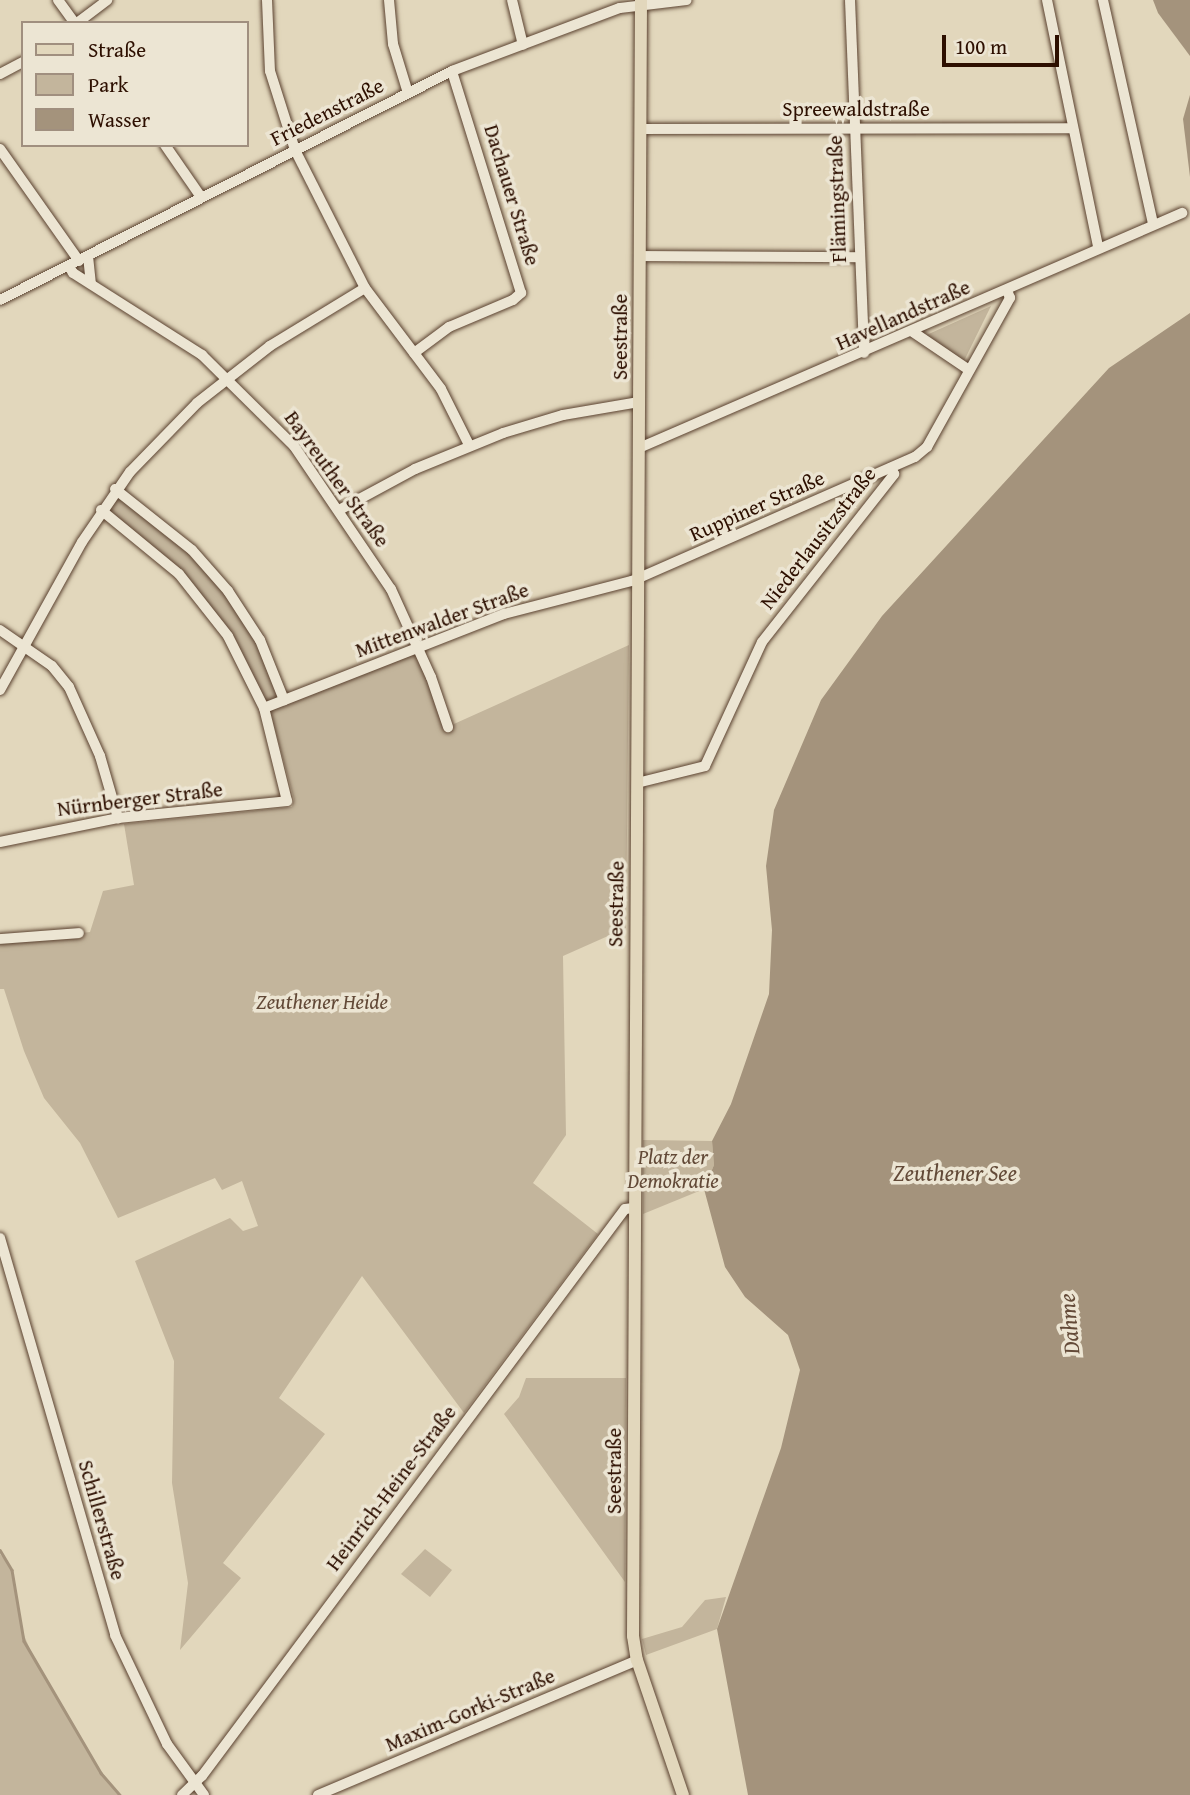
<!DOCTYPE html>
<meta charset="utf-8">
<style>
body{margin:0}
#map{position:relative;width:1190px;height:1795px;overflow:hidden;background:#e2d7bc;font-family:"Gentium Book Plus",serif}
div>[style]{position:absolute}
.green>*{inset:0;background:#c3b59c}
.water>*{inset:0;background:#a4937c}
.stream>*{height:2.5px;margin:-1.25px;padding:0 1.25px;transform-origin:1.25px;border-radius:1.25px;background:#a4937c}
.roads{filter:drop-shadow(0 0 2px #5a412f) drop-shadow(0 0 2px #5a412f)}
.minor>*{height:10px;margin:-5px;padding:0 5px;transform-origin:5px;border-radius:5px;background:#ece5d3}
.major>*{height:12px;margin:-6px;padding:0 6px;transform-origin:6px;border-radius:6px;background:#e2d7bc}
span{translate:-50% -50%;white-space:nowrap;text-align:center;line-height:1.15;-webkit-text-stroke:7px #ece5d3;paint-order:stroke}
.street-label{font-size:21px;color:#2d0f00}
.park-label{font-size:21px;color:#624937;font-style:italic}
.water-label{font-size:23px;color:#634a38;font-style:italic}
.legend{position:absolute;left:21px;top:21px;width:228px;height:126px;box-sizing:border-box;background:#ece5d3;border:2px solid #a08f7f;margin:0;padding:9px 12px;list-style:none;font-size:21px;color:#2d0f00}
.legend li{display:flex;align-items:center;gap:14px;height:35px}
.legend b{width:35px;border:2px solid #a08f7f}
.scale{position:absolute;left:942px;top:35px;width:117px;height:32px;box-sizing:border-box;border:4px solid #2d0f00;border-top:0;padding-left:9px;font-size:21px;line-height:24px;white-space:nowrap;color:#2d0f00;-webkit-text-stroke:5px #ece5d3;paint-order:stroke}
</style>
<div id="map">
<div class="green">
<i style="clip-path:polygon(991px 306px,963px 363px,922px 337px)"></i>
<i style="clip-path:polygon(117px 494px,173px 538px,220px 587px,257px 642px,278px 698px,265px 702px,185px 575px,107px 509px)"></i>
<i style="clip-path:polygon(629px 645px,626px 928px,563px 956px,566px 1135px,533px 1183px,598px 1234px,464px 1413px,362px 1276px,279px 1398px,325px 1434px,223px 1563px,241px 1578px,180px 1650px,188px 1583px,172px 1483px,174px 1361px,135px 1261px,230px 1218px,243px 1231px,258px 1226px,242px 1181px,222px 1190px,215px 1178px,118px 1218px,80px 1143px,44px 1098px,24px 1051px,4px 989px,0 989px,0 943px,90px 932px,103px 891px,134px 885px,124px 824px,292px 807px,294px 799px,270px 711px,417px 653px,445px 728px)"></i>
<i style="clip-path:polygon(643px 1140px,712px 1141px,714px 1165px,704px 1189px,643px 1214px)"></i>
<i style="clip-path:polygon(526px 1378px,626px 1378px,625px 1582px,504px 1414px,519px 1397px)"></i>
<i style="clip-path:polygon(425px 1549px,452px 1570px,430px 1597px,401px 1574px)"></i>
<i style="clip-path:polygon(0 1554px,12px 1569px,23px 1633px,35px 1661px,93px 1761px,120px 1795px,0 1795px)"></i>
<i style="clip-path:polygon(726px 1597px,717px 1629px,646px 1655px,642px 1639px,682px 1627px,705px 1600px)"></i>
</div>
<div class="water">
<i style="clip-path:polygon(1153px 0,1190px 0,1190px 56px,1158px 13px)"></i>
<i style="clip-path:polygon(1190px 95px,1190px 177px,1183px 119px)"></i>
<i style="clip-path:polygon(1190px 313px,1190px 1795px,748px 1795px,717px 1629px,781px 1448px,800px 1370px,788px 1335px,745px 1297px,725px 1267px,704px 1189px,714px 1165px,712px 1141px,731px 1104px,769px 994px,772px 930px,766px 866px,774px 810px,821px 700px,882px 616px,1109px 368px)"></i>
</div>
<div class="stream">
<i style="left:0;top:1550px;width:23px;rotate:59deg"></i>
<i style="left:12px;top:1570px;width:72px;rotate:80.4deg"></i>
<i style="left:24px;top:1641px;width:153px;rotate:59.7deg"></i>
<i style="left:101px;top:1773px;width:29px;rotate:49deg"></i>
</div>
<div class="roads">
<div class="minor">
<i style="left:58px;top:0;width:29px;rotate:54deg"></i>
<i style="left:267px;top:0;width:71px;rotate:87.6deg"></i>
<i style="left:270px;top:71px;width:83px;rotate:72.4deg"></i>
<i style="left:295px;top:150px;width:155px;rotate:63.1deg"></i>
<i style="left:365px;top:288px;width:126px;rotate:53deg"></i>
<i style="left:441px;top:389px;width:63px;rotate:63.4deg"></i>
<i style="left:389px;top:0;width:44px;rotate:84.8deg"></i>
<i style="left:393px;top:44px;width:51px;rotate:73deg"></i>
<i style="left:512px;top:0;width:46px;rotate:76.3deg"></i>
<i style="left:850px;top:0;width:353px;rotate:87.7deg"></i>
<i style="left:1047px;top:0;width:252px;rotate:78.3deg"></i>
<i style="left:1103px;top:0;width:230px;rotate:77.4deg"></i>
<i style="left:77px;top:23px;width:38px;rotate:-37deg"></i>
<i style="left:0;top:74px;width:26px;rotate:-28deg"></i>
<i style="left:640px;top:129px;width:431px;rotate:-0.1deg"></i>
<i style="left:165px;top:145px;width:63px;rotate:55.3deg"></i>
<i style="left:0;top:149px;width:137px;rotate:54.8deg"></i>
<i style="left:88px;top:256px;width:27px;rotate:84deg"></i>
<i style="left:640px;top:256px;width:219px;rotate:0.3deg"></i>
<i style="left:69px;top:266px;width:8px;rotate:60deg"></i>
<i style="left:73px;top:273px;width:153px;rotate:32.4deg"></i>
<i style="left:202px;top:355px;width:129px;rotate:44.7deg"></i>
<i style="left:294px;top:446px;width:173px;rotate:55.9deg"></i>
<i style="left:391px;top:589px;width:97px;rotate:65.6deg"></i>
<i style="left:431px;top:677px;width:53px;rotate:71.2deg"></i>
<i style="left:0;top:300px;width:507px;rotate:-26.87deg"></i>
<i style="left:452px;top:71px;width:179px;rotate:-20.6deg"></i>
<i style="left:620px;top:8px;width:67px;rotate:-6.8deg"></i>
<i style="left:913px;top:332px;width:68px;rotate:34.2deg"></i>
<i style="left:414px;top:353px;width:44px;rotate:-36.6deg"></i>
<i style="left:449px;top:327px;width:69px;rotate:-22.9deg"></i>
<i style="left:513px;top:300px;width:11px;rotate:-41deg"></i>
<i style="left:521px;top:293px;width:232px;rotate:-107.3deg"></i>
<i style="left:639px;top:448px;width:592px;rotate:-23.4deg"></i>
<i style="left:115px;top:489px;width:98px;rotate:38.4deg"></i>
<i style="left:192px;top:550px;width:55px;rotate:48.7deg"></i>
<i style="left:228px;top:591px;width:59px;rotate:56.9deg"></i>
<i style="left:260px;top:640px;width:65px;rotate:68.2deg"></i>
<i style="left:341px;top:509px;width:84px;rotate:-28.4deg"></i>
<i style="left:415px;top:469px;width:95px;rotate:-22.2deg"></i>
<i style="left:503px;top:433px;width:63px;rotate:-16.7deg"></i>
<i style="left:563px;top:415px;width:77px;rotate:-9.7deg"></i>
<i style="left:0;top:630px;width:63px;rotate:34.7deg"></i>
<i style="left:52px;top:666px;width:27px;rotate:51deg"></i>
<i style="left:69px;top:687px;width:76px;rotate:65.8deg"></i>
<i style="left:100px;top:756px;width:65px;rotate:73.8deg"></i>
<i style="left:0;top:690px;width:169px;rotate:-61deg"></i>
<i style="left:82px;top:542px;width:85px;rotate:-55.6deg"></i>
<i style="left:130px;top:472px;width:96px;rotate:-45.8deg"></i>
<i style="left:197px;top:403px;width:93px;rotate:-38deg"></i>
<i style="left:270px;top:346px;width:111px;rotate:-31.4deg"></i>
<i style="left:264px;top:708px;width:258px;rotate:-21.4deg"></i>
<i style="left:504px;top:614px;width:132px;rotate:-14.5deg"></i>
<i style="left:632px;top:581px;width:309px;rotate:-23.7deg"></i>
<i style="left:915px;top:457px;width:16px;rotate:-40deg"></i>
<i style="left:927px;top:447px;width:171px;rotate:-60.9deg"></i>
<i style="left:1010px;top:298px;width:9px;rotate:-111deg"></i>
<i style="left:637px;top:783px;width:70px;rotate:-14deg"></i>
<i style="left:705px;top:766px;width:136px;rotate:-65.3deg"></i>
<i style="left:762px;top:642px;width:214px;rotate:-51.8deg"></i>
<i style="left:894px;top:474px;width:7px;rotate:-117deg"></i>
<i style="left:0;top:842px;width:120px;rotate:-11.5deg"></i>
<i style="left:118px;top:818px;width:170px;rotate:-5.7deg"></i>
<i style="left:287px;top:801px;width:96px;rotate:-103.9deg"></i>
<i style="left:264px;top:708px;width:80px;rotate:-116.6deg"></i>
<i style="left:228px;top:636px;width:79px;rotate:-128.3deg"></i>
<i style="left:179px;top:574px;width:101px;rotate:-140.6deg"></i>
<i style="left:0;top:939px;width:79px;rotate:-4.3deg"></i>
<i style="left:0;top:1238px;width:413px;rotate:73.8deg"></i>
<i style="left:115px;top:1635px;width:121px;rotate:64.5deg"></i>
<i style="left:167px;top:1744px;width:63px;rotate:54deg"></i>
<i style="left:182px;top:1795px;width:28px;rotate:-44deg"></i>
<i style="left:202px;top:1776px;width:707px;rotate:-53.28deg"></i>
<i style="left:625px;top:1209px;width:8px;rotate:-7deg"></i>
<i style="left:318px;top:1795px;width:346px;rotate:-22.9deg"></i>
</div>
<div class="major">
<i style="left:641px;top:0;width:1636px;rotate:90.28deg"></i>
<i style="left:633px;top:1636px;width:24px;rotate:81deg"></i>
<i style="left:637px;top:1660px;width:143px;rotate:71.2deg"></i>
</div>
</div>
<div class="street-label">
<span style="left:856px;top:109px">Spreewaldstraße</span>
<span style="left:327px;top:112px;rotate:-27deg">Friedenstraße</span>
<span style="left:512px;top:195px;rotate:73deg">Dachauer Straße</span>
<span style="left:837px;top:199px;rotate:-92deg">Flämingstraße</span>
<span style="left:903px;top:315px;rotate:-24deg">Havellandstraße</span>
<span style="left:620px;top:337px;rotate:-90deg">Seestraße</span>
<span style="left:337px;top:479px;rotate:54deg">Bayreuther Straße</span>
<span style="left:757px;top:506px;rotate:-24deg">Ruppiner Straße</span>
<span style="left:818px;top:538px;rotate:-52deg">Niederlausitzstraße</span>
<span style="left:442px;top:620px;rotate:-20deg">Mittenwalder Straße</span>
<span style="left:140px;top:799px;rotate:-7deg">Nürnberger Straße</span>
<span style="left:616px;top:904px;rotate:-89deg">Seestraße</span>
<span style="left:614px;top:1471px;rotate:-90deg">Seestraße</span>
<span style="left:391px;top:1488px;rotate:-53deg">Heinrich-Heine-Straße</span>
<span style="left:102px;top:1520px;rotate:74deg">Schillerstraße</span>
<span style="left:470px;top:1710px;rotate:-23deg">Maxim-Gorki-Straße</span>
</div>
<div class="park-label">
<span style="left:322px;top:1002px">Zeuthener Heide</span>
<span style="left:673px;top:1169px">Platz der<br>Demokratie</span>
</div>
<div class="water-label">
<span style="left:955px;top:1173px">Zeuthener See</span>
<span style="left:1069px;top:1324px;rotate:-95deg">Dahme</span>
</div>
<ul class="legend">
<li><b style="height:9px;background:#e2d7bc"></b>Straße</li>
<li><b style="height:19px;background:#c3b59c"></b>Park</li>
<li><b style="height:19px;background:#a4937c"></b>Wasser</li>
</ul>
<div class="scale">100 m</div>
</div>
